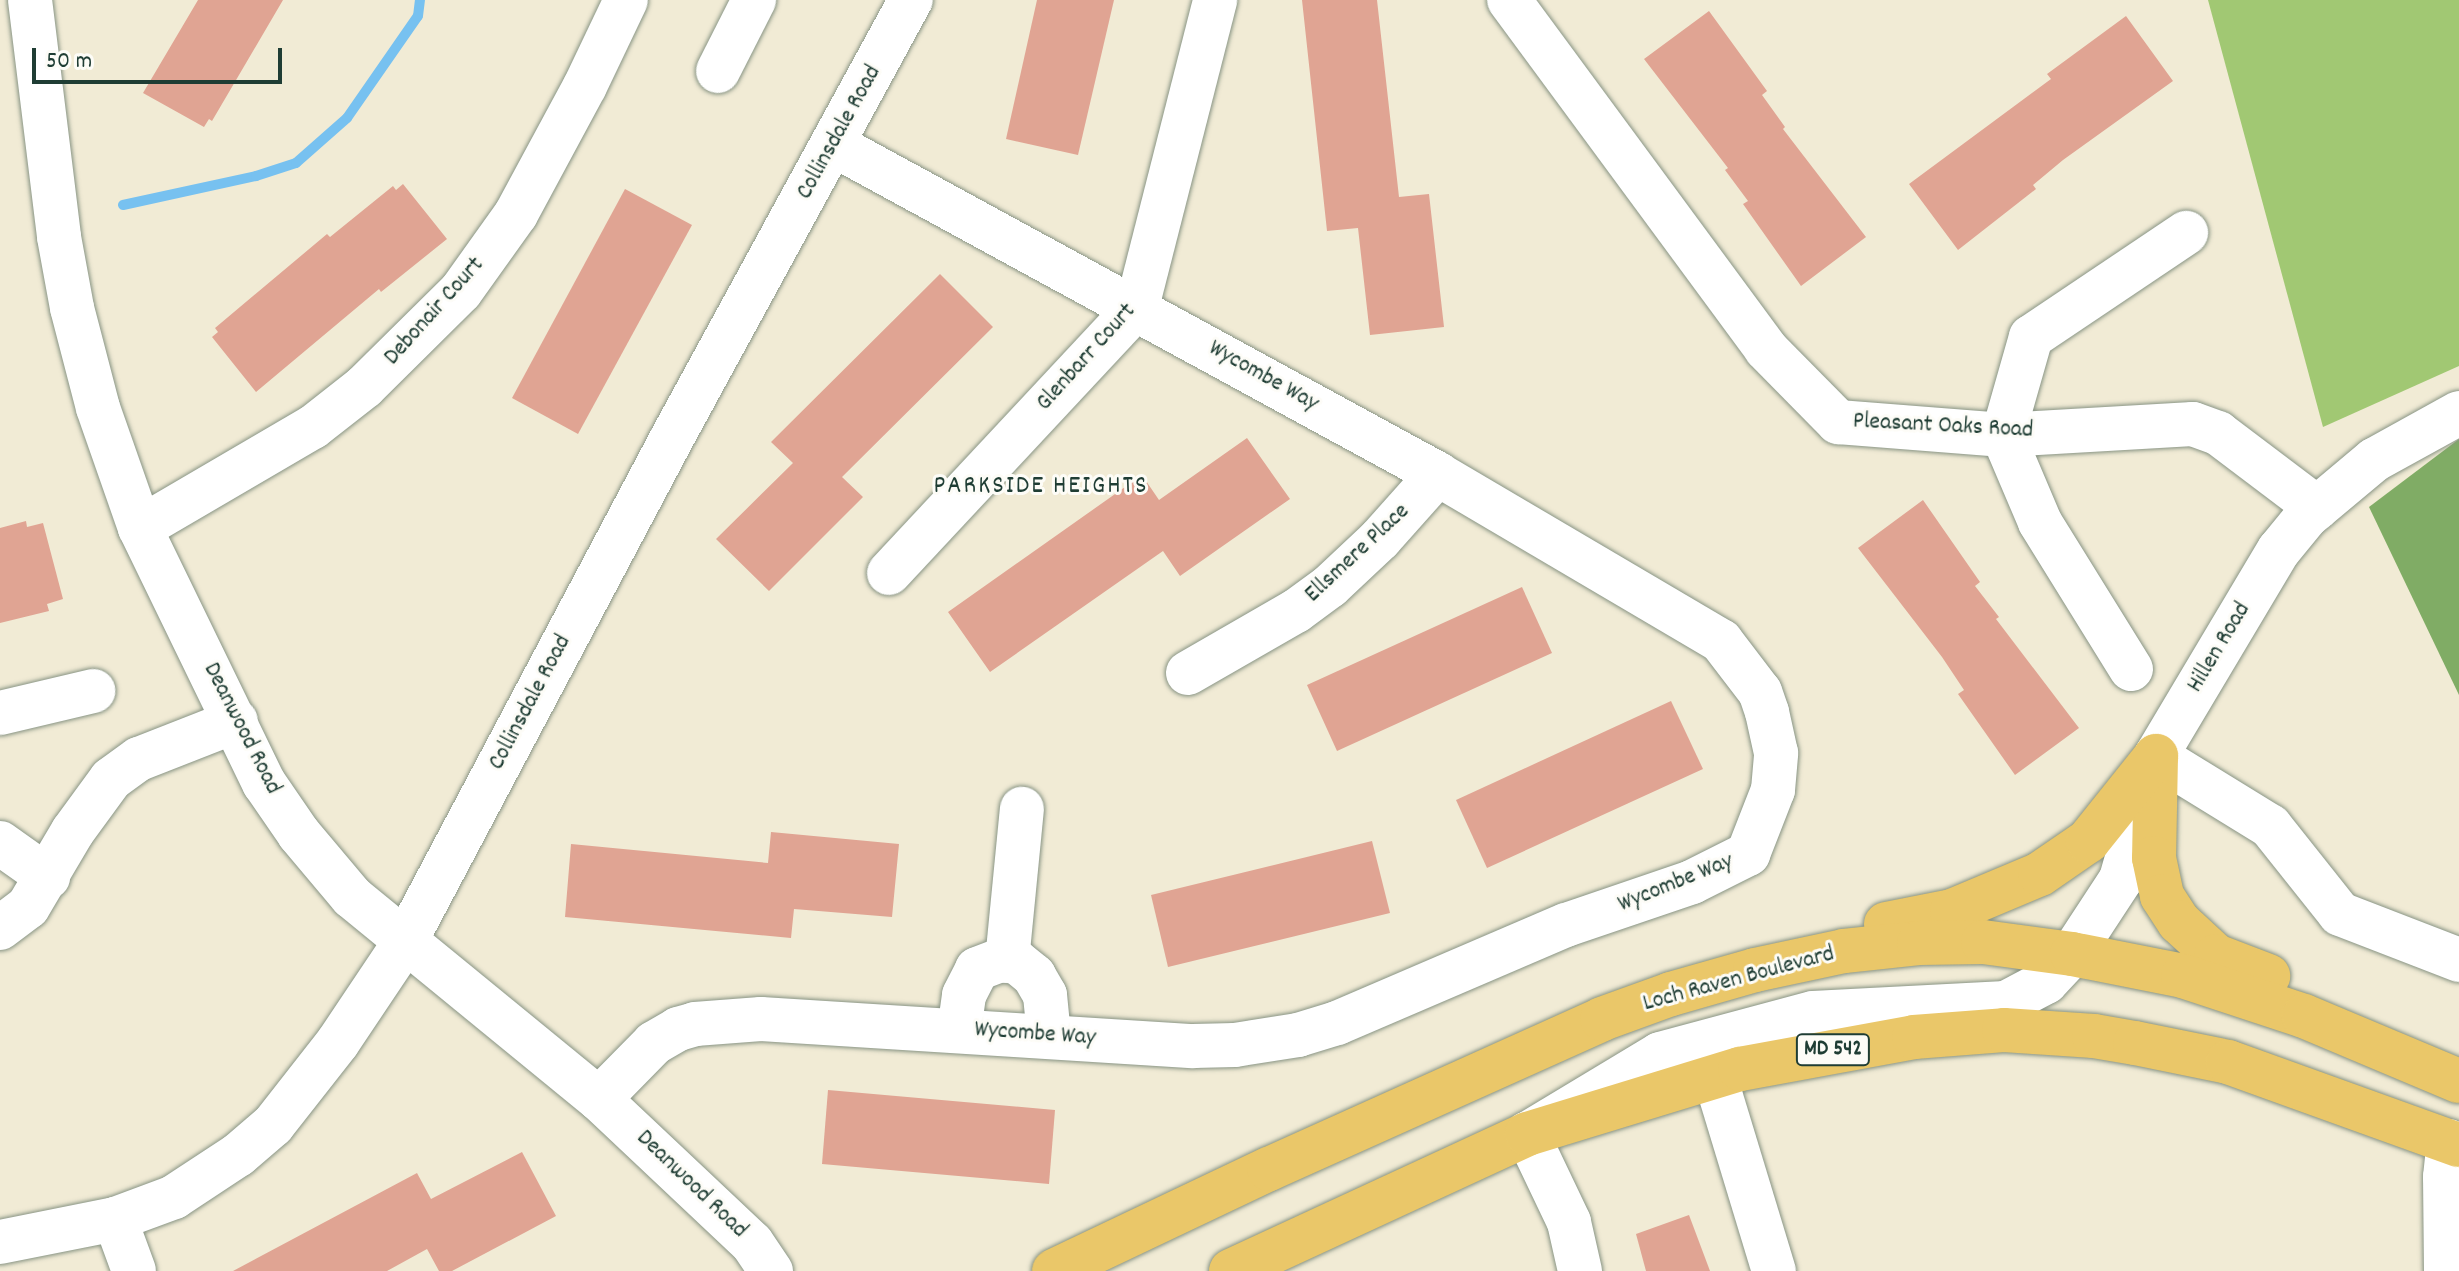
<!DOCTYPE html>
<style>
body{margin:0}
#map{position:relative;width:2459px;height:1271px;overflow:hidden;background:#f1ebd5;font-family:Dekko,sans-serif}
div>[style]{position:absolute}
.green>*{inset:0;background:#a1c873}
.forest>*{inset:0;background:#80ac65}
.stream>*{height:10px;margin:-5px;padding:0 5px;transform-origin:5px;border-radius:5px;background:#77c1f0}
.building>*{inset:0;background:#e0a493}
.roads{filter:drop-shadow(0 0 2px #889484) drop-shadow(0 0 2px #889484)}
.minor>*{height:44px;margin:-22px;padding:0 22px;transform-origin:22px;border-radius:22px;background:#fff}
.major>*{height:44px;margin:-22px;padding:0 22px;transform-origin:22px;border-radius:22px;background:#eac769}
span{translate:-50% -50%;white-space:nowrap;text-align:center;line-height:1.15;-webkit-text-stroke:6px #fdfcf7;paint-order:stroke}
.shield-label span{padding:2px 6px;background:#fdfcf7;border:2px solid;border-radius:6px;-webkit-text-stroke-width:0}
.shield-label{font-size:22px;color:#1f3d34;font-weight:700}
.street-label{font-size:24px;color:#1f3d34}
.neighbourhood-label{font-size:26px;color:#1f3d34;letter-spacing:2px}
.scale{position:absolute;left:32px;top:48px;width:250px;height:36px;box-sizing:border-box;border:4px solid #1f3d34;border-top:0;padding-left:10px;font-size:24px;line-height:28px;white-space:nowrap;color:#1f3d34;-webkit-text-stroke:6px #fdfcf7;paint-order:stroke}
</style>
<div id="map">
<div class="green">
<i style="clip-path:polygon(2208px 0,2459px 0,2459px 366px,2323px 427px)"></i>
</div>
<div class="forest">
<i style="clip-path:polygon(2459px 439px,2459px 695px,2369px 507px)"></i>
</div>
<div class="stream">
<i style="left:123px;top:205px;width:136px;rotate:-12.3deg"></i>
<i style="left:256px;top:176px;width:42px;rotate:-18deg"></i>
<i style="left:296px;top:163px;width:68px;rotate:-41.4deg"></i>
<i style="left:347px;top:118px;width:124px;rotate:-55.2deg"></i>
<i style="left:418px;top:16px;width:16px;rotate:-83deg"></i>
</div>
<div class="building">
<i style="clip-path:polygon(198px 0,283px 0,212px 121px,209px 119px,204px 127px,143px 93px)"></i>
<i style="clip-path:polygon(1037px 0,1114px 0,1078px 155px,1006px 139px)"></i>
<i style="clip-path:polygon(1302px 0,1377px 0,1399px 197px,1429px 194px,1444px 327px,1370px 335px,1358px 228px,1327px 231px)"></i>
<i style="clip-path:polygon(1709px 11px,1767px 91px,1762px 95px,1785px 127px,1783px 129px,1866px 237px,1801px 286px,1743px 204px,1748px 201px,1725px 170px,1728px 168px,1644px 59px)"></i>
<i style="clip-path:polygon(2126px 16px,2173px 81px,2063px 160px,2033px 185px,2036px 189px,1958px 250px,1909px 184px,2051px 79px,2047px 74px)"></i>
<i style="clip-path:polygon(403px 184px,447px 239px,381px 292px,379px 289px,256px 392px,212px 337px,218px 332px,215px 328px,327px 234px,330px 237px,393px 186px,396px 190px)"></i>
<i style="clip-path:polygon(625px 189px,692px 225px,578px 434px,512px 398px)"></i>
<i style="clip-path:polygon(940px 274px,993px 327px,842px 477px,863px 497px,769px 591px,716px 539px,793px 463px,771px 442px)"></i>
<i style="clip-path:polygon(1247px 438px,1290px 499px,1180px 576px,1163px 551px,990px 672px,948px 612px,1142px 475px,1159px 500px)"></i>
<i style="clip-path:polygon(1923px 500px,1980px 582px,1975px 586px,1999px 617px,1996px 619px,2079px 728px,2015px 775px,1958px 694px,1964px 690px,1942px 657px,1858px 548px)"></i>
<i style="clip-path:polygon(26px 521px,27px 527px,43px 523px,63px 599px,47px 604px,49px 611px,0 623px,0 528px)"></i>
<i style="clip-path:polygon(1522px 587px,1552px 653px,1337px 751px,1307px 685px)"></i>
<i style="clip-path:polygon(1671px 701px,1703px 769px,1487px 868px,1456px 800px)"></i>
<i style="clip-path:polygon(771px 832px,899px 844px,892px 917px,794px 909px,791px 938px,565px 917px,571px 844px,768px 863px)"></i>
<i style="clip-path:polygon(1372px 841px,1390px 913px,1168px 967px,1151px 895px)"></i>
<i style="clip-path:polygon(828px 1090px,1055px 1110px,1049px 1184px,822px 1164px)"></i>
<i style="clip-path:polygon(522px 1152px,556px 1216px,452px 1271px,439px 1271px,427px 1249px,387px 1271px,233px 1271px,417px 1173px,431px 1199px)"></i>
<i style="clip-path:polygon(1689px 1215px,1710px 1271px,1646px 1271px,1636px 1234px)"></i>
</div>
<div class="roads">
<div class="minor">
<i style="left:30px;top:0;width:239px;rotate:83deg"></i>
<i style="left:59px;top:237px;width:72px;rotate:79.6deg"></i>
<i style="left:72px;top:308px;width:103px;rotate:75.4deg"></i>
<i style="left:98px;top:408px;width:127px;rotate:70.7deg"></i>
<i style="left:140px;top:528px;width:284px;rotate:64.1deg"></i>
<i style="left:264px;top:783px;width:62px;rotate:55.5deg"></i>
<i style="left:299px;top:834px;width:82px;rotate:49.9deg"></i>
<i style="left:352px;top:897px;width:319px;rotate:39.3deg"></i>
<i style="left:599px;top:1099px;width:210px;rotate:43.3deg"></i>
<i style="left:752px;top:1243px;width:34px;rotate:56deg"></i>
<i style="left:1509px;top:0;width:433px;rotate:53.6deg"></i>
<i style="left:1766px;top:349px;width:103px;rotate:45.4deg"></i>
<i style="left:1838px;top:422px;width:166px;rotate:4.5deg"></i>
<i style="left:2003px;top:435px;width:190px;rotate:-3.3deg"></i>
<i style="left:2193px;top:424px;width:27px;rotate:20deg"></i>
<i style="left:2218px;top:433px;width:124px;rotate:37.1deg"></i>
<i style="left:718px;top:71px;width:80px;rotate:-63.1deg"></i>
<i style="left:140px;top:528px;width:200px;rotate:-30.3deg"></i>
<i style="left:313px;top:427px;width:65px;rotate:-38.1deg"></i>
<i style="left:364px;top:387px;width:136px;rotate:-44.7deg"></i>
<i style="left:461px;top:291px;width:95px;rotate:-54.5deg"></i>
<i style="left:516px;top:214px;width:145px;rotate:-61.7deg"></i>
<i style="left:585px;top:86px;width:95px;rotate:-64.5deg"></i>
<i style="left:889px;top:573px;width:364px;rotate:-47deg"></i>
<i style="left:1137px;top:307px;width:317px;rotate:-75.7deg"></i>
<i style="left:2131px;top:669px;width:173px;rotate:-121.8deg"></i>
<i style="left:2040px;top:522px;width:95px;rotate:-113deg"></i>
<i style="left:2003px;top:435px;width:102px;rotate:-74.1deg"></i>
<i style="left:2031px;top:337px;width:187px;rotate:-33.9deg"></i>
<i style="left:1188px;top:673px;width:125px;rotate:-29.9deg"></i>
<i style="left:1296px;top:611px;width:42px;rotate:-36.3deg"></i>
<i style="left:1330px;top:586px;width:69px;rotate:-43.2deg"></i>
<i style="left:1380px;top:539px;width:87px;rotate:-48.3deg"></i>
<i style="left:0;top:713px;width:96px;rotate:-13.3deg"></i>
<i style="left:2156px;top:756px;width:134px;rotate:31.6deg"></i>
<i style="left:2270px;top:826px;width:112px;rotate:51.5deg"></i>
<i style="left:2340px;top:914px;width:128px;rotate:21.1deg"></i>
<i style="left:0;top:843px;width:59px;rotate:35.3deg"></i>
<i style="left:0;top:928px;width:35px;rotate:-37deg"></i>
<i style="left:28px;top:907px;width:88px;rotate:-59.4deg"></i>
<i style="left:73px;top:831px;width:64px;rotate:-53.8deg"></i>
<i style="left:111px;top:779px;width:34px;rotate:-36deg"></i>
<i style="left:139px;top:759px;width:104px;rotate:-21.4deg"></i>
<i style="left:1007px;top:961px;width:153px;rotate:-84.4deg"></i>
<i style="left:959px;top:1031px;width:36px;rotate:-82deg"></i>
<i style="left:964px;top:995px;width:29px;rotate:-63deg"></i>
<i style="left:977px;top:969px;width:26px;rotate:-21deg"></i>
<i style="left:1001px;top:960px;width:16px;rotate:7deg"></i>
<i style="left:1017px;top:962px;width:22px;rotate:39deg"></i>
<i style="left:1034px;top:976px;width:22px;rotate:60deg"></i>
<i style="left:1045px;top:995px;width:41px;rotate:84.4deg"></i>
<i style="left:1715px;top:1077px;width:203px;rotate:73.1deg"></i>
<i style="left:599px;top:1099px;width:78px;rotate:-45.5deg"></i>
<i style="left:654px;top:1043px;width:28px;rotate:-30deg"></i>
<i style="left:678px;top:1029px;width:18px;rotate:-16deg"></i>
<i style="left:695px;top:1024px;width:66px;rotate:-4.3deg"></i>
<i style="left:761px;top:1019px;width:433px;rotate:3.6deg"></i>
<i style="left:1193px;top:1046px;width:42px;rotate:-1.4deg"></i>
<i style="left:1235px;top:1045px;width:64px;rotate:-9deg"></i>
<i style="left:1298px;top:1035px;width:41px;rotate:-17.1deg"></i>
<i style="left:1337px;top:1023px;width:249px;rotate:-23.2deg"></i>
<i style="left:1566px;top:925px;width:133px;rotate:-18.8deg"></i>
<i style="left:1692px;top:882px;width:63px;rotate:-26.6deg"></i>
<i style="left:1748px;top:854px;width:69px;rotate:-68.7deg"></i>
<i style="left:1773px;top:790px;width:37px;rotate:-85deg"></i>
<i style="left:1776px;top:753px;width:42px;rotate:-102.4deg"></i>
<i style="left:1767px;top:712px;width:21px;rotate:-109deg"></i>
<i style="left:1760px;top:692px;width:64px;rotate:-127.4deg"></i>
<i style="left:1721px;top:641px;width:329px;rotate:-149.5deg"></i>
<i style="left:1438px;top:474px;width:688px;rotate:-151.42deg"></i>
<i style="left:115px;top:1219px;width:55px;rotate:69.9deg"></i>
<i style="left:0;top:1242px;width:117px;rotate:-11.3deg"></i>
<i style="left:115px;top:1219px;width:63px;rotate:-20.4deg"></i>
<i style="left:174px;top:1197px;width:77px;rotate:-33.3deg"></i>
<i style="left:238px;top:1155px;width:46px;rotate:-40.6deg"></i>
<i style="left:273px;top:1125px;width:105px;rotate:-51.9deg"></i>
<i style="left:338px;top:1042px;width:120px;rotate:-56.2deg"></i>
<i style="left:405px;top:942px;width:573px;rotate:-62.09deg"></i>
<i style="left:673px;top:436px;width:497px;rotate:-61.4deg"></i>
<i style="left:1580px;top:1271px;width:50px;rotate:-102.7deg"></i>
<i style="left:1569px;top:1222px;width:98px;rotate:-115.5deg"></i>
<i style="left:1527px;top:1134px;width:155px;rotate:-31deg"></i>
<i style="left:1660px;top:1054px;width:158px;rotate:-15deg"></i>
<i style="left:1813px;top:1013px;width:193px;rotate:-3deg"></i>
<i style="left:2006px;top:1003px;width:45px;rotate:-27.7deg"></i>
<i style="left:2046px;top:982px;width:38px;rotate:-47deg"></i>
<i style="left:2072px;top:954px;width:90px;rotate:-56.8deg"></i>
<i style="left:2121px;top:879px;width:128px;rotate:-74.1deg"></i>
<i style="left:2156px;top:756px;width:240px;rotate:-59.2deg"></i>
<i style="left:2279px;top:550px;width:43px;rotate:-50.7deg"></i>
<i style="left:2306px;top:517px;width:89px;rotate:-40deg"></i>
<i style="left:2374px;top:460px;width:97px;rotate:-28.9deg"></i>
<i style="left:2446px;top:1271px;width:94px;rotate:-90.6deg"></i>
<i style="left:2445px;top:1177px;width:36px;rotate:-84deg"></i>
</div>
<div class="major">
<i style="left:2156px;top:756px;width:102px;rotate:91.1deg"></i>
<i style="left:2154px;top:858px;width:39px;rotate:78deg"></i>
<i style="left:2162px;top:896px;width:31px;rotate:57deg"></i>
<i style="left:2179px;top:922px;width:50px;rotate:42.6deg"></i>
<i style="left:2216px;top:956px;width:56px;rotate:21deg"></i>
<i style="left:1886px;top:924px;width:67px;rotate:-11.1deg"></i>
<i style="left:1952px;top:911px;width:95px;rotate:-22.8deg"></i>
<i style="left:2040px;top:874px;width:58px;rotate:-34.5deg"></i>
<i style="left:2088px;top:841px;width:109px;rotate:-51.3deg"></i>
<i style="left:1054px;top:1271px;width:238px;rotate:-25.4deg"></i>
<i style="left:1269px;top:1169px;width:365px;rotate:-24.2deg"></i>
<i style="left:1602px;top:1019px;width:73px;rotate:-19.9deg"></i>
<i style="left:1671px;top:994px;width:87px;rotate:-15.9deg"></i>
<i style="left:1755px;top:970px;width:91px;rotate:-12.1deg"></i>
<i style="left:1844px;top:951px;width:75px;rotate:-6.1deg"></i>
<i style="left:1919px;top:943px;width:64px;rotate:-0.9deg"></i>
<i style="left:1983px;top:942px;width:90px;rotate:7.7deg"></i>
<i style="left:2072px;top:954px;width:113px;rotate:11.2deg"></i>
<i style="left:2183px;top:976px;width:127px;rotate:18.3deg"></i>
<i style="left:2304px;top:1016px;width:168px;rotate:22.8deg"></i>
<i style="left:1231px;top:1271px;width:326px;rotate:-24.8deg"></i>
<i style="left:1527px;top:1134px;width:223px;rotate:-17deg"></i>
<i style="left:1740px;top:1069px;width:177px;rotate:-10.4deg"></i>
<i style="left:1914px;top:1037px;width:90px;rotate:-4.4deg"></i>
<i style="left:2004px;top:1030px;width:90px;rotate:3.8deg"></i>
<i style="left:2094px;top:1036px;width:42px;rotate:9.7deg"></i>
<i style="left:2135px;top:1043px;width:95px;rotate:11.5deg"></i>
<i style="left:2228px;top:1062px;width:245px;rotate:19.8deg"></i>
</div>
</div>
<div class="shield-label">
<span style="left:1833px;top:1050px">MD 542</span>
</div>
<div class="street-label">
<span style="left:840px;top:133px;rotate:-61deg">Collinsdale Road</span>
<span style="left:435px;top:312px;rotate:-48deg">Debonair Court</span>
<span style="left:1087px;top:358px;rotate:-48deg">Glenbarr Court</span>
<span style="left:1263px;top:377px;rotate:29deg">Wycombe Way</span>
<span style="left:1943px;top:427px;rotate:3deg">Pleasant Oaks Road</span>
<span style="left:1358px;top:554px;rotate:-43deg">Ellsmere Place</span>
<span style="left:2220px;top:648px;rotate:-59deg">Hillen Road</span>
<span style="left:531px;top:703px;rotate:-62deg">Collinsdale Road</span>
<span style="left:241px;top:729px;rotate:63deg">Deanwood Road</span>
<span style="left:1676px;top:884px;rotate:-22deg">Wycombe Way</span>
<span style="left:1739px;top:980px;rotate:-15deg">Loch Raven Boulevard</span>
<span style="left:1035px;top:1035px;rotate:4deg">Wycombe Way</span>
<span style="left:691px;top:1185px;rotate:44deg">Deanwood Road</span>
</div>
<div class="neighbourhood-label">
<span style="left:1041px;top:487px">PARKSIDE HEIGHTS</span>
</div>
<div class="scale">50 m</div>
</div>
